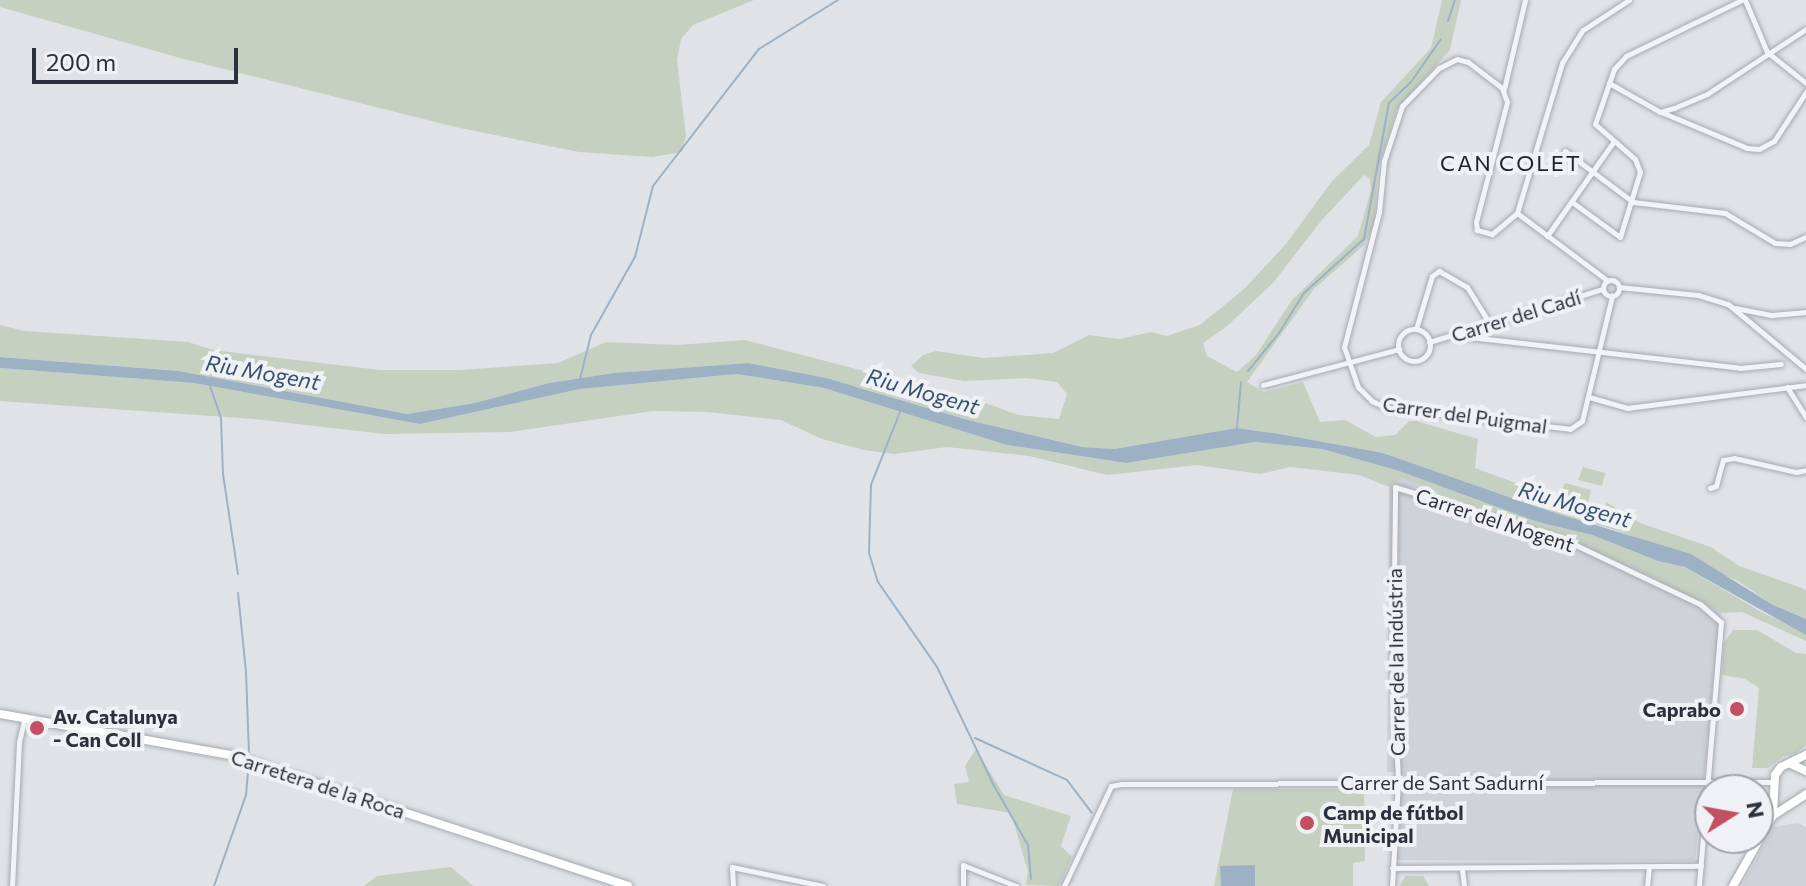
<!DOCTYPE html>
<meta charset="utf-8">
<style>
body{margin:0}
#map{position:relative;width:1806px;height:886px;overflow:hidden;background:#dfe3e7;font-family:Commissioner,sans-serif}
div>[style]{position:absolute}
.built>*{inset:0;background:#ced2d9}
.green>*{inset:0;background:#c5d0c1}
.water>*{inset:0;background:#9db1c4}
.stream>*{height:2px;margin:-1px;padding:0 1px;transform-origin:1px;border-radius:1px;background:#9db1c4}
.roads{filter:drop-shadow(0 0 2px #a5aab1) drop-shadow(0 0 2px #a5aab1)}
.street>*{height:5px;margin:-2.5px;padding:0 2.5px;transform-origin:2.5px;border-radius:2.5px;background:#f2f3f6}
.street>.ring{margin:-2.5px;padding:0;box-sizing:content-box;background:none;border:5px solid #f2f3f6;border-radius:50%}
.secondary>*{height:8px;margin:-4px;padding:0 4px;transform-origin:4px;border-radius:4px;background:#fff}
.dots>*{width:22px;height:22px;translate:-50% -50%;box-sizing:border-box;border:4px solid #eff1f5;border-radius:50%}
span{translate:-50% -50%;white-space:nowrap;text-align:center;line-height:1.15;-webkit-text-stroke:8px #eff1f5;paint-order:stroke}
.street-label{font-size:20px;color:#2a313d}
.poi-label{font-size:20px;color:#2a313d;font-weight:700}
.right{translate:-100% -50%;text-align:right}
.left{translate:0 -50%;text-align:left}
.neighbourhood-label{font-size:22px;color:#1c222e;letter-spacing:2px}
.water-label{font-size:22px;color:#38506d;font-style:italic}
.north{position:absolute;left:1694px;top:774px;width:80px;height:80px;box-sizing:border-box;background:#eff1f5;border:2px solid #a0a4ab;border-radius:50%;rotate:79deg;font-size:22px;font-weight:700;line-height:32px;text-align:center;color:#2a313d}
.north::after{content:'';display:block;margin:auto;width:28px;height:36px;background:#c24f62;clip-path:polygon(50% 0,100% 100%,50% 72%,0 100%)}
.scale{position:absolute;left:32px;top:48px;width:206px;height:36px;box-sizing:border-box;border:4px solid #2a313d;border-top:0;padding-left:10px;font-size:24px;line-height:28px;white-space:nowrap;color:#2a313d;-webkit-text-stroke:6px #eff1f5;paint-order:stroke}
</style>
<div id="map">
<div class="built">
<i style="clip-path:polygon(1401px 478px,1640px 570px,1721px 613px,1695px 861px,1396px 860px,1398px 772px,1387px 772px,1389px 487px)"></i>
<i style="clip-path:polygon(1798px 823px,1806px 827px,1806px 886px,1742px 886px,1774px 827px)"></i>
</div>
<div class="green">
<i style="clip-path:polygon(0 0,754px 0,693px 25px,681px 39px,677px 60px,686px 136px,682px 152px,652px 157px,579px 152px,455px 127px,184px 59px,0 7px)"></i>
<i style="clip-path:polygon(evenodd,1442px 0,1461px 0,1450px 50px,1397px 109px,1378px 169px,1374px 225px,1364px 245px,1314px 289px,1247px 382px,1264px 392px,1303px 382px,1320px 422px,1345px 420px,1376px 437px,1395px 435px,1409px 421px,1416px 421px,1478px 439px,1475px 468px,1602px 515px,1606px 502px,1640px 523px,1711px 547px,1739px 566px,1802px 588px,1806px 590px,1806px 619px,1773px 605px,1738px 581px,1622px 532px,1546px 510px,1383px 453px,1280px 434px,1237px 428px,1114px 449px,1082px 447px,968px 420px,861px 388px,748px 363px,614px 373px,549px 383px,475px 403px,407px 414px,179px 371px,0 357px,0 325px,25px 331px,188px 342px,213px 350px,380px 370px,459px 370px,558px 363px,606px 342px,677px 345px,745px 340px,864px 371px,886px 382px,970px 397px,1018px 415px,1059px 419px,1067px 394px,1057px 382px,1027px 378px,964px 381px,919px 373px,911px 366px,923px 355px,936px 351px,984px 358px,1053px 353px,1089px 335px,1119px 339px,1151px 332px,1167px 336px,1200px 325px,1244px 289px,1286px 244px,1332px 181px,1369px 145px,1381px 102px,1431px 48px,1442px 0,1364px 175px,1370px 179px,1371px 190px,1358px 236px,1292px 300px,1256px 355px,1237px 372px,1207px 356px,1203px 343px,1226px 327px,1273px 283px,1321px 221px,1364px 175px)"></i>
<i style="clip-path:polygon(0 368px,194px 383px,420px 424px,580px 389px,737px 374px,824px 388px,1007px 445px,1125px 463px,1255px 442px,1322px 449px,1399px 471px,1538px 522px,1592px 535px,1658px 561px,1685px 567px,1763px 613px,1794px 627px,1806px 635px,1806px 641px,1742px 612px,1721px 613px,1640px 570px,1401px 478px,1389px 487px,1359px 475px,1290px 467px,1260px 474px,1197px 465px,1107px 475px,1029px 456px,947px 447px,894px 454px,864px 450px,822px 439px,781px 420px,707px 412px,653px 411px,510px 432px,384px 434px,254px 419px,0 401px)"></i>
<i style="clip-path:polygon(1583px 467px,1605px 473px,1602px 486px,1578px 480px)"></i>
<i style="clip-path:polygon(1565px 483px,1591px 490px,1588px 503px,1560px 495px)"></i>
<i style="clip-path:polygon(1733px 630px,1757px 630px,1796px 653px,1806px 654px,1806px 745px,1795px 754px,1784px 756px,1768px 768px,1752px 768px,1759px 688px,1745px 679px,1722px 675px,1724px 643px)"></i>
<i style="clip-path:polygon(976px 749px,1004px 795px,1071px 816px,1061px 846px,1072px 857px,1059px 886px,1026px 885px,1028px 872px,1011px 813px,957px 804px,954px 784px,969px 782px,965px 766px)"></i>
<i style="clip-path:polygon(1233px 789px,1364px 789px,1365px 861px,1353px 863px,1353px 886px,1214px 886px)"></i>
<i style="clip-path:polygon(451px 867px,473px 886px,364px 886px,377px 876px)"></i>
<i style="clip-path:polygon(1405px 876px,1423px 876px,1429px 886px,1400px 886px)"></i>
</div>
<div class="water">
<i style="clip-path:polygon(0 357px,179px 371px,407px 414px,475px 403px,549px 383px,614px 373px,748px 363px,826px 378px,968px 420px,1082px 447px,1114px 449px,1237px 428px,1280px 434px,1383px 453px,1546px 510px,1691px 554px,1773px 605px,1806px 619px,1806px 635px,1685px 567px,1658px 561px,1592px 535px,1538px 522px,1399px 471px,1322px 449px,1255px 442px,1126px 463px,1007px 445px,824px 388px,737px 374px,580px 389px,420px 424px,194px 383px,0 368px)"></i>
<i style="clip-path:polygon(1255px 865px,1255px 886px,1221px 886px,1220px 866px)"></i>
</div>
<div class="stream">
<i style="left:1448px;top:21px;width:22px;rotate:-72deg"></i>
<i style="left:1248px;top:371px;width:49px;rotate:-50.8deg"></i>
<i style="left:1279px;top:333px;width:47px;rotate:-58deg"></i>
<i style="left:1304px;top:293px;width:81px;rotate:-42deg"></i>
<i style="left:1364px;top:239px;width:138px;rotate:-79.6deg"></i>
<i style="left:1389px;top:103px;width:30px;rotate:-44deg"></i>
<i style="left:1411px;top:82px;width:52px;rotate:-55.1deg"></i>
<i style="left:580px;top:379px;width:45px;rotate:-76deg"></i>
<i style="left:591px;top:335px;width:90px;rotate:-60.6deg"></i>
<i style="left:635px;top:257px;width:73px;rotate:-75.8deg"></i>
<i style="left:653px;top:186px;width:173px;rotate:-52.3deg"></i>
<i style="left:759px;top:49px;width:93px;rotate:-31.8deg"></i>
<i style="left:210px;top:386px;width:34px;rotate:71deg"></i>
<i style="left:221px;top:418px;width:56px;rotate:88deg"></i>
<i style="left:223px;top:474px;width:101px;rotate:81.5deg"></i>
<i style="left:900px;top:412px;width:79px;rotate:111.7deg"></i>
<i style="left:871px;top:485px;width:68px;rotate:91.7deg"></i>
<i style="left:869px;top:553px;width:30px;rotate:73deg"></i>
<i style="left:878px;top:582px;width:103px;rotate:55.2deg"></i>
<i style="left:937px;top:667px;width:130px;rotate:64.4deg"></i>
<i style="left:993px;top:784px;width:70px;rotate:60.2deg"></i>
<i style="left:1028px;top:845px;width:34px;rotate:85deg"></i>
<i style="left:1237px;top:428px;width:46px;rotate:-85deg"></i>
<i style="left:238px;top:593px;width:79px;rotate:84.2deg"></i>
<i style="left:246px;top:672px;width:83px;rotate:87.9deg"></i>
<i style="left:975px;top:738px;width:101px;rotate:24.5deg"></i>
<i style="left:1067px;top:780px;width:41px;rotate:52.9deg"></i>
<i style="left:214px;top:886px;width:96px;rotate:-70.6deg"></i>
<i style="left:246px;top:795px;width:25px;rotate:-85deg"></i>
</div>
<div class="roads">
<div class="street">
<i style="left:1745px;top:0;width:56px;rotate:67.1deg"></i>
<i style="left:1767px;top:52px;width:50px;rotate:38.5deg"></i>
<i style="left:1609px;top:83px;width:59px;rotate:29.6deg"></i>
<i style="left:1660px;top:112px;width:15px;rotate:-16deg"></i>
<i style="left:1674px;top:108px;width:36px;rotate:-23deg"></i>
<i style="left:1707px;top:94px;width:118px;rotate:-33.3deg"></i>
<i style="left:1504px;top:89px;width:91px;rotate:-76.7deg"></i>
<i style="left:1661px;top:112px;width:93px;rotate:22.7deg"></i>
<i style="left:1747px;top:148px;width:12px;rotate:5deg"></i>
<i style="left:1759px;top:149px;width:17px;rotate:-28deg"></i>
<i style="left:1774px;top:141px;width:59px;rotate:-56.9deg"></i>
<i style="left:1565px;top:151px;width:85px;rotate:36.9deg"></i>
<i style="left:1633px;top:202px;width:93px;rotate:6.8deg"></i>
<i style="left:1725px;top:213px;width:58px;rotate:31deg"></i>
<i style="left:1775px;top:243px;width:15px;rotate:4deg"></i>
<i style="left:1790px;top:244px;width:17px;rotate:-24deg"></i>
<i style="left:1572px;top:202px;width:59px;rotate:36.1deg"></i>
<i style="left:1620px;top:237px;width:68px;rotate:-72.9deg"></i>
<i style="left:1640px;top:172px;width:14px;rotate:-111deg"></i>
<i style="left:1635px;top:159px;width:53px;rotate:-138.8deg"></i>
<i style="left:1595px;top:124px;width:58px;rotate:-70.9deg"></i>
<i style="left:1614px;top:69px;width:18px;rotate:-47deg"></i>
<i style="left:1626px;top:56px;width:129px;rotate:-25.8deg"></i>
<i style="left:1517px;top:213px;width:33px;rotate:140deg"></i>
<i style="left:1492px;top:234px;width:16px;rotate:-165deg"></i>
<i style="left:1477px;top:230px;width:8px;rotate:-97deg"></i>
<i style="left:1476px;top:222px;width:124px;rotate:-75.5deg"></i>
<i style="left:1507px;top:102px;width:15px;rotate:-110deg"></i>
<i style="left:1502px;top:88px;width:43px;rotate:-142.6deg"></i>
<i style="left:1468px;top:62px;width:11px;rotate:-165deg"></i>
<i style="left:1457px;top:59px;width:20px;rotate:153deg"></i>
<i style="left:1439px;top:68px;width:53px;rotate:134.2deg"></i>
<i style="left:1402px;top:106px;width:58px;rotate:108.1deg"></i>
<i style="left:1384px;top:161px;width:51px;rotate:95.6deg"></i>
<i style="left:1379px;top:212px;width:139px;rotate:104.5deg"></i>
<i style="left:1344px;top:347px;width:42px;rotate:70.7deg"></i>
<i style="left:1358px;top:387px;width:20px;rotate:45deg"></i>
<i style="left:1372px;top:401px;width:17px;rotate:25deg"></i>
<i style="left:1387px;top:408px;width:184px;rotate:6.5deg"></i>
<i style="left:1570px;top:429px;width:14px;rotate:-34deg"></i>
<i style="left:1582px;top:421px;width:129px;rotate:-76.5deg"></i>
<i style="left:1517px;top:213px;width:157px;rotate:-73.3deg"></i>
<i style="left:1562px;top:63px;width:39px;rotate:-58deg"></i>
<i style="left:1583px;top:30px;width:55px;rotate:-33.1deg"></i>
<i style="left:1517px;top:213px;width:112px;rotate:36.7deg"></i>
<i style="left:1547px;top:236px;width:116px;rotate:-54.8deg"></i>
<i class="ring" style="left:1603px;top:280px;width:11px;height:11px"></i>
<i style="left:1619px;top:287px;width:79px;rotate:5.8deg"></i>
<i style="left:1698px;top:295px;width:31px;rotate:17deg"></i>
<i style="left:1728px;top:304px;width:102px;rotate:39.8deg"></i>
<i style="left:1735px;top:308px;width:38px;rotate:11deg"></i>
<i style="left:1772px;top:315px;width:34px;rotate:-5deg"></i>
<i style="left:1416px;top:329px;width:55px;rotate:-73.2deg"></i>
<i style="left:1432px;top:276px;width:9px;rotate:-36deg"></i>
<i style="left:1439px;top:271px;width:32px;rotate:30deg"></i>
<i style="left:1467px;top:287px;width:44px;rotate:58.1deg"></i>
<i class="ring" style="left:1398px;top:329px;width:27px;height:27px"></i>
<i style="left:1452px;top:335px;width:290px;rotate:6.5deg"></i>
<i style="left:1740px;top:368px;width:41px;rotate:-5.6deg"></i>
<i style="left:1429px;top:342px;width:181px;rotate:-17deg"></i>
<i style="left:1263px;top:385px;width:141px;rotate:-14.8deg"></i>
<i style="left:1787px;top:387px;width:36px;rotate:58deg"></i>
<i style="left:1589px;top:397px;width:40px;rotate:16deg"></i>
<i style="left:1627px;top:408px;width:180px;rotate:-7.3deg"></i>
<i style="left:1710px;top:488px;width:6px;rotate:-18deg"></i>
<i style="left:1716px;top:486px;width:27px;rotate:-75deg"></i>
<i style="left:1723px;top:460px;width:11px;rotate:-10deg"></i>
<i style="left:1734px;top:458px;width:64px;rotate:12.7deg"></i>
<i style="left:1796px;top:472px;width:10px;rotate:-11deg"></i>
<i style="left:1392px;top:868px;width:309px;rotate:-0.4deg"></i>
<i style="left:1462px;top:869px;width:17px;rotate:83deg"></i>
<i style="left:12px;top:886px;width:144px;rotate:-87.2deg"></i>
<i style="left:19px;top:742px;width:23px;rotate:-77deg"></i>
<i style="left:733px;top:886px;width:19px;rotate:-93deg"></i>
<i style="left:732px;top:867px;width:93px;rotate:11.8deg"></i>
<i style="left:963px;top:886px;width:21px;rotate:-90deg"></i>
<i style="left:963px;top:865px;width:57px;rotate:21.6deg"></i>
<i style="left:1064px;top:886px;width:110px;rotate:-64.8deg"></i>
<i style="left:1111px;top:786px;width:10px;rotate:-11deg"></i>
<i style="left:1121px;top:784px;width:652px;rotate:-0.18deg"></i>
<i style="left:1392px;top:886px;width:105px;rotate:-86.7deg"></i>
<i style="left:1398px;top:781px;width:121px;rotate:-92.4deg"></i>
<i style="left:1393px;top:660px;width:173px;rotate:-89.3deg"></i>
<i style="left:1395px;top:487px;width:176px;rotate:17.2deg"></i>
<i style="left:1563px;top:539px;width:152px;rotate:25.4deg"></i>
<i style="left:1700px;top:604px;width:28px;rotate:41deg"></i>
<i style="left:1721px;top:622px;width:265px;rotate:94.8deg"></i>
<i style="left:1647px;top:886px;width:19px;rotate:-84deg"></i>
</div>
<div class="secondary">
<i style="left:0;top:714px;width:234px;rotate:10.1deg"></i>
<i style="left:230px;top:755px;width:419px;rotate:18.2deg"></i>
<i style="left:1791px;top:764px;width:17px;rotate:25deg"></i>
<i style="left:1774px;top:815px;width:38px;rotate:-33deg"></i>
<i style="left:1733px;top:886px;width:81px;rotate:-60.6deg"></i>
<i style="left:1773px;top:815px;width:40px;rotate:-87.1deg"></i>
<i style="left:1775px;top:775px;width:10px;rotate:-53deg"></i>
<i style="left:1781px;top:767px;width:28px;rotate:-26deg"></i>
</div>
</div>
<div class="dots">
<i style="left:1737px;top:709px;background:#c24f62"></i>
<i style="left:37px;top:728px;background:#c24f62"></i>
<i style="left:1307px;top:823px;background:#c24f62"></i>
</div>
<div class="street-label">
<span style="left:1516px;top:316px;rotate:-17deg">Carrer del Cadí</span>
<span style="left:1465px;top:415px;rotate:8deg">Carrer del Puigmal</span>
<span style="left:1495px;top:520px;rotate:18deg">Carrer del Mogent</span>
<span style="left:1396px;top:662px;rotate:-91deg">Carrer de la Indústria</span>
<span style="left:1442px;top:782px">Carrer de Sant Sadurní</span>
<span style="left:318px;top:784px;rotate:18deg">Carretera de la Roca</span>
</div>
<div class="poi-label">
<span class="right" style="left:1721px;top:709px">Caprabo</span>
<span class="left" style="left:53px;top:728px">Av. Catalunya<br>- Can Coll</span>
<span class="left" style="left:1323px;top:824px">Camp de fútbol<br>Municipal</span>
</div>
<div class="neighbourhood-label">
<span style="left:1511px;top:163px">CAN COLET</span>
</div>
<div class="water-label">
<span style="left:263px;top:372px;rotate:10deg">Riu Mogent</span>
<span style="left:923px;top:391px;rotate:16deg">Riu Mogent</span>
<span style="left:1575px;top:504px;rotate:16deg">Riu Mogent</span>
</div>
<div class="north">N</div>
<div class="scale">200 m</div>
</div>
